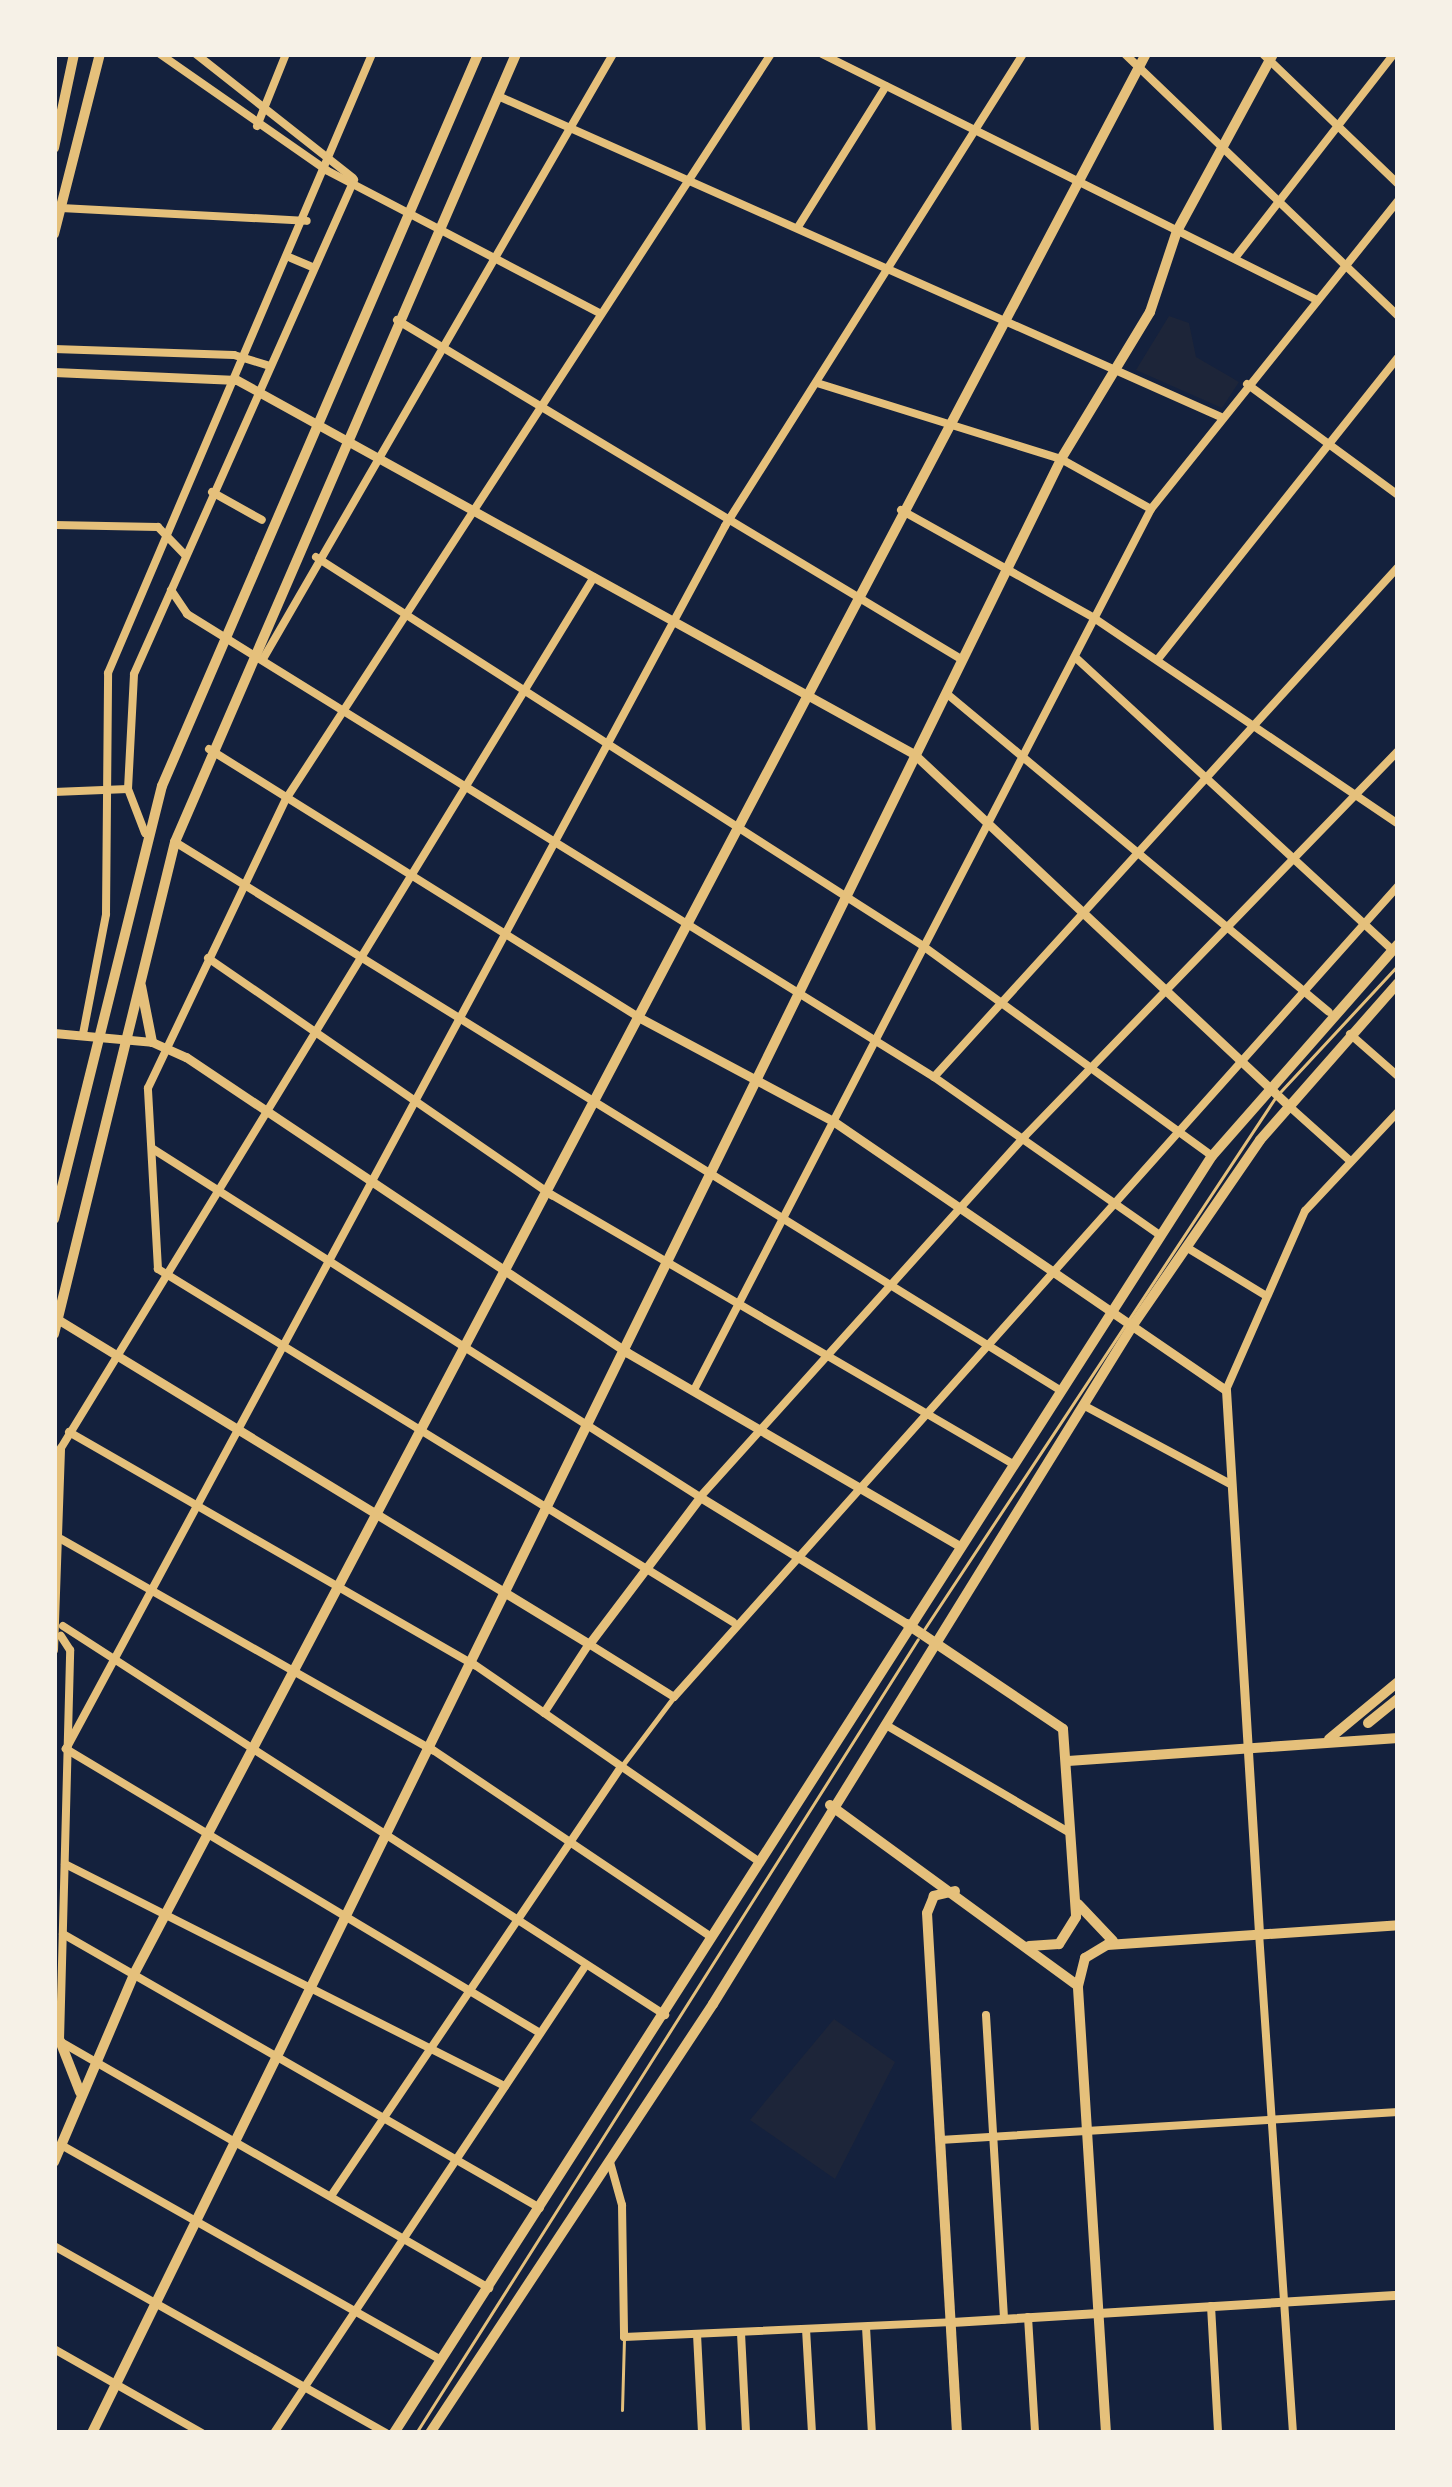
<!DOCTYPE html>
<style>
body{margin:0}
#map{position:relative;width:1452px;height:2487px;overflow:hidden;background:#14213d;font-family:"Zilla Slab",serif}
div>[style]{position:absolute}
.green>*{inset:0;background:#1d2539}
.service>*{height:3px;margin:-1.5px;padding:0 1.5px;transform-origin:1.5px;border-radius:1.5px;background:#e5c07b}
.pedestrian>*{height:4.5px;margin:-2.25px;padding:0 2.25px;transform-origin:2.25px;border-radius:2.25px;background:#e5c07b}
.minor>*{height:8px;margin:-4px;padding:0 4px;transform-origin:4px;border-radius:4px;background:#e5c07b}
.tertiary>*{height:9px;margin:-4.5px;padding:0 4.5px;transform-origin:4.5px;border-radius:4.5px;background:#e5c07b}
.secondary>*{height:10px;margin:-5px;padding:0 5px;transform-origin:5px;border-radius:5px;background:#e5c07b}
.primary>*{height:10px;margin:-5px;padding:0 5px;transform-origin:5px;border-radius:5px;background:#e5c07b}
span{translate:-50% -50%;white-space:nowrap;text-align:center;line-height:1.15;-webkit-text-stroke:12px #f6f1e7;paint-order:stroke}
.frame{position:absolute;inset:0;border:57px solid #f6f1e7;pointer-events:none}
</style>
<div id="map">
<div class="green">
<i style="clip-path:polygon(1169px 316px,1189px 323px,1196px 357px,1239px 382px,1222px 408px,1136px 370px)"></i>
<i style="clip-path:polygon(834px 2019px,895px 2062px,835px 2179px,750px 2120px)"></i>
</div>
<div class="service">
<i style="left:1281px;top:1091px;width:172px;rotate:-47.1deg"></i>
<i style="left:923px;top:1631px;width:639px;rotate:-56.56deg"></i>
<i style="left:622px;top:2410px;width:70px;rotate:-88.4deg"></i>
<i style="left:416px;top:2433px;width:939px;rotate:-57.7deg"></i>
</div>
<div class="pedestrian">
<i style="left:621px;top:1767px;width:88px;rotate:-52.9deg"></i>
</div>
<div class="minor">
<i style="left:160px;top:54px;width:203px;rotate:34.9deg"></i>
<i style="left:326px;top:170px;width:308px;rotate:27.6deg"></i>
<i style="left:196px;top:54px;width:200px;rotate:38.3deg"></i>
<i style="left:822px;top:54px;width:553px;rotate:26.43deg"></i>
<i style="left:1125px;top:54px;width:378px;rotate:43.8deg"></i>
<i style="left:1263px;top:54px;width:187px;rotate:43.9deg"></i>
<i style="left:498px;top:96px;width:791px;rotate:23.94deg"></i>
<i style="left:257px;top:126px;width:78px;rotate:-68.1deg"></i>
<i style="left:61px;top:208px;width:246px;rotate:3deg"></i>
<i style="left:798px;top:227px;width:166px;rotate:-58deg"></i>
<i style="left:291px;top:258px;width:25px;rotate:23deg"></i>
<i style="left:1235px;top:258px;width:259px;rotate:-52.1deg"></i>
<i style="left:397px;top:320px;width:658px;rotate:31.01deg"></i>
<i style="left:54px;top:349px;width:180px;rotate:1.9deg"></i>
<i style="left:234px;top:355px;width:38px;rotate:17deg"></i>
<i style="left:817px;top:383px;width:256px;rotate:17.3deg"></i>
<i style="left:1061px;top:459px;width:103px;rotate:29.1deg"></i>
<i style="left:1247px;top:384px;width:187px;rotate:36.3deg"></i>
<i style="left:212px;top:492px;width:57px;rotate:29.2deg"></i>
<i style="left:901px;top:510px;width:221px;rotate:29.2deg"></i>
<i style="left:1094px;top:618px;width:367px;rotate:34.1deg"></i>
<i style="left:54px;top:525px;width:104px;rotate:1.1deg"></i>
<i style="left:158px;top:527px;width:40px;rotate:46deg"></i>
<i style="left:316px;top:557px;width:721px;rotate:32.65deg"></i>
<i style="left:923px;top:946px;width:357px;rotate:36deg"></i>
<i style="left:171px;top:590px;width:29px;rotate:56deg"></i>
<i style="left:187px;top:614px;width:879px;rotate:31.79deg"></i>
<i style="left:934px;top:1077px;width:276px;rotate:35deg"></i>
<i style="left:1075px;top:657px;width:432px;rotate:42.7deg"></i>
<i style="left:263px;top:659px;width:699px;rotate:-59.95deg"></i>
<i style="left:1158px;top:659px;width:386px;rotate:-51.5deg"></i>
<i style="left:946px;top:693px;width:498px;rotate:39.8deg"></i>
<i style="left:209px;top:749px;width:508px;rotate:31.97deg"></i>
<i style="left:54px;top:792px;width:74px;rotate:-2.3deg"></i>
<i style="left:145px;top:833px;width:47px;rotate:-111.1deg"></i>
<i style="left:128px;top:789px;width:115px;rotate:-87deg"></i>
<i style="left:134px;top:674px;width:541px;rotate:-65.99deg"></i>
<i style="left:175px;top:842px;width:1041px;rotate:31.77deg"></i>
<i style="left:208px;top:958px;width:418px;rotate:34.6deg"></i>
<i style="left:552px;top:1195px;width:534px;rotate:30.26deg"></i>
<i style="left:83px;top:1034px;width:122px;rotate:-79.1deg"></i>
<i style="left:106px;top:914px;width:241px;rotate:-89.5deg"></i>
<i style="left:108px;top:673px;width:673px;rotate:-66.9deg"></i>
<i style="left:1350px;top:1034px;width:64px;rotate:41.2deg"></i>
<i style="left:934px;top:1077px;width:689px;rotate:-47.7deg"></i>
<i style="left:1290px;top:1107px;width:78px;rotate:41.9deg"></i>
<i style="left:153px;top:1149px;width:648px;rotate:32.46deg"></i>
<i style="left:700px;top:1497px;width:486px;rotate:-48deg"></i>
<i style="left:1025px;top:1136px;width:536px;rotate:-45.91deg"></i>
<i style="left:1186px;top:1247px;width:92px;rotate:31.3deg"></i>
<i style="left:694px;top:1390px;width:992px;rotate:-62.58deg"></i>
<i style="left:1151px;top:509px;width:395px;rotate:-51.3deg"></i>
<i style="left:1226px;top:1390px;width:196px;rotate:-66.2deg"></i>
<i style="left:1305px;top:1211px;width:136px;rotate:-46.8deg"></i>
<i style="left:1083px;top:1405px;width:169px;rotate:28.2deg"></i>
<i style="left:69px;top:1432px;width:468px;rotate:29.9deg"></i>
<i style="left:475px;top:1665px;width:344px;rotate:34.7deg"></i>
<i style="left:61px;top:1539px;width:428px;rotate:29.6deg"></i>
<i style="left:433px;top:1750px;width:335px;rotate:33.9deg"></i>
<i style="left:733px;top:1622px;width:675px;rotate:-148.45deg"></i>
<i style="left:158px;top:1269px;width:181px;rotate:-93.2deg"></i>
<i style="left:148px;top:1088px;width:320px;rotate:-64.5deg"></i>
<i style="left:286px;top:799px;width:889px;rotate:-56.94deg"></i>
<i style="left:63px;top:1626px;width:717px;rotate:32.87deg"></i>
<i style="left:54px;top:1650px;width:202px;rotate:-88deg"></i>
<i style="left:61px;top:1448px;width:1021px;rotate:-58.54deg"></i>
<i style="left:544px;top:1713px;width:82px;rotate:-56.9deg"></i>
<i style="left:589px;top:1644px;width:100px;rotate:31.9deg"></i>
<i style="left:674px;top:1697px;width:1087px;rotate:-48.24deg"></i>
<i style="left:886px;top:1725px;width:213px;rotate:30.4deg"></i>
<i style="left:65px;top:1864px;width:493px;rotate:26.8deg"></i>
<i style="left:1259px;top:1933px;width:501px;rotate:86.11deg"></i>
<i style="left:63px;top:1934px;width:550px;rotate:29.87deg"></i>
<i style="left:986px;top:2015px;width:305px;rotate:86.6deg"></i>
<i style="left:540px;top:2033px;width:553px;rotate:-149.07deg"></i>
<i style="left:66px;top:1749px;width:1389px;rotate:-61.68deg"></i>
<i style="left:725px;top:526px;width:558px;rotate:-57.73deg"></i>
<i style="left:54px;top:2038px;width:502px;rotate:29.89deg"></i>
<i style="left:60px;top:2040px;width:390px;rotate:-88.5deg"></i>
<i style="left:70px;top:1650px;width:17px;rotate:-123deg"></i>
<i style="left:940px;top:2140px;width:459px;rotate:-3.5deg"></i>
<i style="left:63px;top:2146px;width:434px;rotate:29.5deg"></i>
<i style="left:610px;top:2162px;width:45px;rotate:74.4deg"></i>
<i style="left:622px;top:2205px;width:132px;rotate:89.1deg"></i>
<i style="left:624px;top:2337px;width:328px;rotate:-2.6deg"></i>
<i style="left:331px;top:2196px;width:518px;rotate:-55.94deg"></i>
<i style="left:54px;top:2246px;width:381px;rotate:29.4deg"></i>
<i style="left:1211px;top:2306px;width:127px;rotate:86.8deg"></i>
<i style="left:1028px;top:2317px;width:116px;rotate:86.5deg"></i>
<i style="left:866px;top:2327px;width:106px;rotate:86.8deg"></i>
<i style="left:806px;top:2329px;width:104px;rotate:86.7deg"></i>
<i style="left:741px;top:2333px;width:100px;rotate:87.1deg"></i>
<i style="left:697px;top:2334px;width:99px;rotate:87.1deg"></i>
<i style="left:54px;top:2349px;width:170px;rotate:29.6deg"></i>
<i style="left:274px;top:2433px;width:559px;rotate:-56.31deg"></i>
</div>
<div class="tertiary">
<i style="left:54px;top:372px;width:183px;rotate:2.5deg"></i>
<i style="left:237px;top:380px;width:773px;rotate:28.92deg"></i>
<i style="left:914px;top:754px;width:514px;rotate:43.19deg"></i>
<i style="left:642px;top:1019px;width:217px;rotate:28.1deg"></i>
<i style="left:833px;top:1121px;width:476px;rotate:34.4deg"></i>
<i style="left:1226px;top:1390px;width:544px;rotate:86.52deg"></i>
<i style="left:54px;top:1033px;width:98px;rotate:5.2deg"></i>
<i style="left:152px;top:1042px;width:37px;rotate:24deg"></i>
<i style="left:186px;top:1057px;width:532px;rotate:33.81deg"></i>
<i style="left:628px;top:1353px;width:384px;rotate:30.2deg"></i>
<i style="left:54px;top:1317px;width:627px;rotate:31.43deg"></i>
<i style="left:589px;top:1644px;width:184px;rotate:-52.9deg"></i>
<i style="left:700px;top:1497px;width:243px;rotate:31.5deg"></i>
<i style="left:952px;top:2322px;width:447px;rotate:-3.5deg"></i>
</div>
<div class="secondary">
<i style="left:54px;top:148px;width:96px;rotate:-78deg"></i>
<i style="left:54px;top:234px;width:186px;rotate:-75.7deg"></i>
<i style="left:907px;top:1624px;width:188px;rotate:33.9deg"></i>
<i style="left:1063px;top:1729px;width:188px;rotate:86deg"></i>
<i style="left:1076px;top:1917px;width:32px;rotate:122deg"></i>
<i style="left:1059px;top:1944px;width:30px;rotate:176deg"></i>
<i style="left:1368px;top:1723px;width:38px;rotate:-39deg"></i>
<i style="left:1329px;top:1739px;width:89px;rotate:-39.6deg"></i>
<i style="left:1068px;top:1761px;width:331px;rotate:-4deg"></i>
<i style="left:830px;top:1805px;width:307px;rotate:36.1deg"></i>
<i style="left:955px;top:1891px;width:22px;rotate:167deg"></i>
<i style="left:934px;top:1896px;width:18px;rotate:112deg"></i>
<i style="left:927px;top:1913px;width:521px;rotate:86.7deg"></i>
<i style="left:1078px;top:1904px;width:51px;rotate:46.6deg"></i>
<i style="left:60px;top:2041px;width:55px;rotate:68.6deg"></i>
<i style="left:54px;top:2162px;width:204px;rotate:-66.9deg"></i>
<i style="left:134px;top:1974px;width:2170px;rotate:-62.21deg"></i>
<i style="left:92px;top:2433px;width:2199px;rotate:-63.85deg"></i>
<i style="left:1061px;top:459px;width:172px;rotate:-58.8deg"></i>
<i style="left:1150px;top:312px;width:85px;rotate:-71.6deg"></i>
<i style="left:1177px;top:231px;width:201px;rotate:-61.5deg"></i>
<i style="left:1106px;top:2433px;width:448px;rotate:-93.6deg"></i>
<i style="left:1078px;top:1986px;width:29px;rotate:-76deg"></i>
<i style="left:1085px;top:1958px;width:26px;rotate:-31deg"></i>
<i style="left:1107px;top:1945px;width:292px;rotate:-3.9deg"></i>
</div>
<div class="primary">
<i style="left:141px;top:986px;width:57px;rotate:78.9deg"></i>
<i style="left:54px;top:1219px;width:446px;rotate:-76deg"></i>
<i style="left:162px;top:786px;width:797px;rotate:-66.65deg"></i>
<i style="left:54px;top:1334px;width:507px;rotate:-76.18deg"></i>
<i style="left:175px;top:842px;width:859px;rotate:-66.6deg"></i>
<i style="left:394px;top:2433px;width:1517px;rotate:-57.36deg"></i>
<i style="left:1212px;top:1156px;width:282px;rotate:-48.7deg"></i>
<i style="left:430px;top:2433px;width:514px;rotate:-56.59deg"></i>
<i style="left:713px;top:2004px;width:798px;rotate:-58.26deg"></i>
<i style="left:1133px;top:1325px;width:224px;rotate:-55.5deg"></i>
<i style="left:1260px;top:1140px;width:209px;rotate:-48.7deg"></i>
</div>
<div class="frame"></div>
</div>
